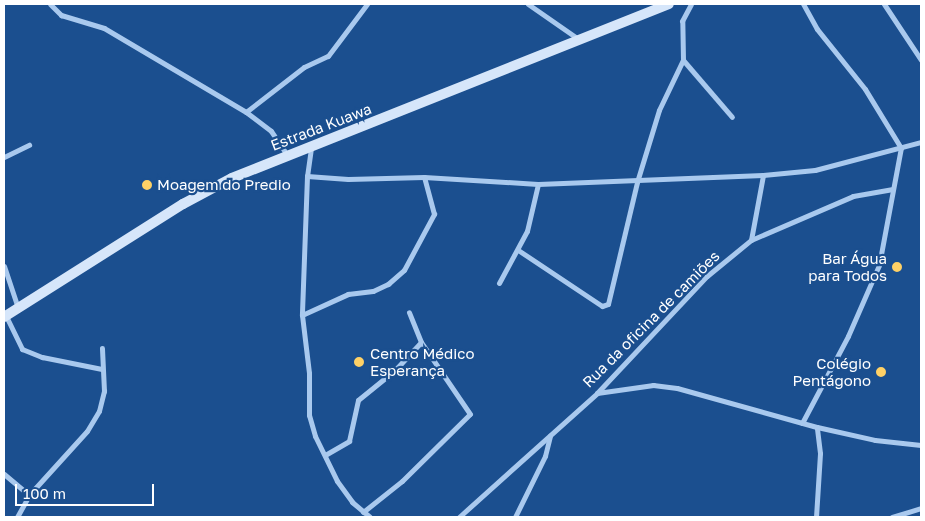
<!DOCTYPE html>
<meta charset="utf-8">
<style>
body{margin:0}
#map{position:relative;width:925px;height:521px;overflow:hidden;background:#1b4f8f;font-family:"Golos Text",sans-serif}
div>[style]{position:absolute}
.street>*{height:5px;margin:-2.5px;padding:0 2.5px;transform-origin:2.5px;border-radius:2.5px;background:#a9c9ee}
.secondary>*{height:10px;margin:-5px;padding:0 5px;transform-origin:5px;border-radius:5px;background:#d6e6fa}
.dots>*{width:14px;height:14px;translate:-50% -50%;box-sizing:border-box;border:2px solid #1b4f8f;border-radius:50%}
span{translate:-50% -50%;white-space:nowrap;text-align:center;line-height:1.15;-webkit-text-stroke:4.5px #1b4f8f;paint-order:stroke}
.street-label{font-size:15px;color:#fff}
.poi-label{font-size:15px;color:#fff}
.left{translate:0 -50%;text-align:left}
.right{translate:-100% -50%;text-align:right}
.frame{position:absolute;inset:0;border:5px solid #fff;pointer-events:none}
.scale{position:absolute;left:15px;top:484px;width:139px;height:22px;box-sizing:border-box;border:2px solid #fff;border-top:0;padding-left:6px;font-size:15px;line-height:18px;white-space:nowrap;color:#fff;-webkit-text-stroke:4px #1b4f8f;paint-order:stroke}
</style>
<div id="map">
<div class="street">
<i style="left:50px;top:4px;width:16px;rotate:45deg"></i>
<i style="left:61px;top:15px;width:45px;rotate:16.8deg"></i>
<i style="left:104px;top:28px;width:165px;rotate:30.6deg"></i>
<i style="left:246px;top:112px;width:31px;rotate:37deg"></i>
<i style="left:271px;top:131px;width:30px;rotate:56deg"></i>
<i style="left:528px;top:4px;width:60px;rotate:34.8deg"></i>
<i style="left:884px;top:4px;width:67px;rotate:56.5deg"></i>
<i style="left:683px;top:60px;width:75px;rotate:49.3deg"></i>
<i style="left:246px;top:112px;width:73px;rotate:-37.8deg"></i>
<i style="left:304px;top:67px;width:26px;rotate:-25deg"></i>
<i style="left:328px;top:56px;width:65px;rotate:-53.1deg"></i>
<i style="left:311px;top:148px;width:28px;rotate:98deg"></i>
<i style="left:307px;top:176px;width:139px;rotate:92.1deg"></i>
<i style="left:302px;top:315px;width:58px;rotate:83.1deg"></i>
<i style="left:309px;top:373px;width:42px;rotate:90deg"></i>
<i style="left:309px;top:415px;width:22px;rotate:74deg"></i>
<i style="left:315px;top:436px;width:50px;rotate:63.9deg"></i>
<i style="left:337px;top:481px;width:26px;rotate:54deg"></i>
<i style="left:352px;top:502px;width:23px;rotate:40deg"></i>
<i style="left:4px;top:157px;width:28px;rotate:-26deg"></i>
<i style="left:307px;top:176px;width:41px;rotate:4.2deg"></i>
<i style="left:348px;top:179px;width:76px;rotate:-1.5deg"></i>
<i style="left:424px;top:177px;width:114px;rotate:3.5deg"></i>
<i style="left:538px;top:184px;width:225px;rotate:-2.3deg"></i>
<i style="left:763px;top:175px;width:52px;rotate:-5.5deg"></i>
<i style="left:815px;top:170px;width:110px;rotate:-14.8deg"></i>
<i style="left:751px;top:240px;width:66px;rotate:-79.5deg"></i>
<i style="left:518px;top:250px;width:101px;rotate:33.7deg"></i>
<i style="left:602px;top:306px;width:6px;rotate:-18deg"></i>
<i style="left:608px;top:304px;width:125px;rotate:-76.6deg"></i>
<i style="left:637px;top:182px;width:75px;rotate:-73deg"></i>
<i style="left:659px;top:110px;width:55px;rotate:-64.4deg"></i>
<i style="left:683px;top:60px;width:39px;rotate:-91deg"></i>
<i style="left:682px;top:21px;width:19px;rotate:-62deg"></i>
<i style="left:4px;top:266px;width:44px;rotate:71.6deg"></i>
<i style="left:499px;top:283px;width:59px;rotate:-61.7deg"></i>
<i style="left:527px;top:231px;width:48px;rotate:-76.8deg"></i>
<i style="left:302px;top:315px;width:51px;rotate:-24.5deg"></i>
<i style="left:348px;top:294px;width:25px;rotate:-7deg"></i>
<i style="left:373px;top:291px;width:17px;rotate:-25deg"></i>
<i style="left:388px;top:284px;width:21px;rotate:-41deg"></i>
<i style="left:404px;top:270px;width:64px;rotate:-61.8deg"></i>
<i style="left:434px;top:214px;width:38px;rotate:-105deg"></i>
<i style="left:6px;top:316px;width:37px;rotate:64deg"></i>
<i style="left:22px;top:349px;width:22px;rotate:22deg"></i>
<i style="left:42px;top:357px;width:61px;rotate:11.3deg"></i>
<i style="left:597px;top:393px;width:57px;rotate:-8.1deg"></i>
<i style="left:653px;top:385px;width:24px;rotate:7deg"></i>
<i style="left:677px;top:388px;width:145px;rotate:15.6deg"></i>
<i style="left:817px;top:427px;width:59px;rotate:12.6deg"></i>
<i style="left:875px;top:440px;width:46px;rotate:6.2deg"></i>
<i style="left:802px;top:423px;width:98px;rotate:-62.1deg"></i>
<i style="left:848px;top:336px;width:77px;rotate:-66.4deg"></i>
<i style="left:879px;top:265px;width:119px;rotate:-79.4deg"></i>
<i style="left:901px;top:148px;width:69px;rotate:-121.4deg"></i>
<i style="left:865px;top:89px;width:77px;rotate:-128.7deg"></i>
<i style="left:817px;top:29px;width:29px;rotate:-119deg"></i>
<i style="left:325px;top:455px;width:28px;rotate:-30deg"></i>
<i style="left:349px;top:441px;width:42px;rotate:-77.6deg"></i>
<i style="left:358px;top:400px;width:48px;rotate:-39deg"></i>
<i style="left:395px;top:370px;width:38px;rotate:-47deg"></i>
<i style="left:421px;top:342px;width:32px;rotate:-112deg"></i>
<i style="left:4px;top:474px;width:33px;rotate:40deg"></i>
<i style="left:363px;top:512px;width:50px;rotate:-38.5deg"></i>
<i style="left:402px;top:481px;width:95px;rotate:-44.6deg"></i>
<i style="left:470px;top:414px;width:87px;rotate:-124.2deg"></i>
<i style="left:17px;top:517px;width:25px;rotate:-61deg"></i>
<i style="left:29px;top:495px;width:86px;rotate:-47.8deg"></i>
<i style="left:87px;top:431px;width:23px;rotate:-59deg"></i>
<i style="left:99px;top:411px;width:21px;rotate:-76deg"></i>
<i style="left:104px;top:391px;width:43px;rotate:-92.7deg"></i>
<i style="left:459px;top:517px;width:186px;rotate:-41.9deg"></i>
<i style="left:597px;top:393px;width:161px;rotate:-46.8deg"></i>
<i style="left:707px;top:276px;width:57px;rotate:-39.3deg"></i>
<i style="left:751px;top:240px;width:111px;rotate:-23.3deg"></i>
<i style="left:853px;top:196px;width:39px;rotate:-10deg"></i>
<i style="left:515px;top:517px;width:68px;rotate:-63.8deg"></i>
<i style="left:545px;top:456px;width:21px;rotate:-76deg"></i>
<i style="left:816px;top:517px;width:64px;rotate:-86.4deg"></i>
<i style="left:820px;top:453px;width:26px;rotate:-97deg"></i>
<i style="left:892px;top:517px;width:30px;rotate:-17deg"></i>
</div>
<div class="secondary">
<i style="left:4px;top:317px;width:212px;rotate:-32.3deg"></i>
<i style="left:183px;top:204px;width:55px;rotate:-28deg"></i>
<i style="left:232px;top:178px;width:470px;rotate:-21.7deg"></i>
</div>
<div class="dots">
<i style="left:147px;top:185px;background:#ffd166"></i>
<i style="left:897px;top:267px;background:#ffd166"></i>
<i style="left:359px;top:362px;background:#ffd166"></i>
<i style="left:881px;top:372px;background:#ffd166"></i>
</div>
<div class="street-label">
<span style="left:321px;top:127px;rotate:-21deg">Estrada Kuawa</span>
<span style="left:651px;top:319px;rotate:-45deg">Rua da oficina de camiões</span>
</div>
<div class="poi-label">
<span class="left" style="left:157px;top:185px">Moagem do Predio</span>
<span class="right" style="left:887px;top:267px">Bar Água<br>para Todos</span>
<span class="left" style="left:370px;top:362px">Centro Médico<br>Esperança</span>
<span class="right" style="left:871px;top:372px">Colégio<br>Pentágono</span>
</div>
<div class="frame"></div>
<div class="scale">100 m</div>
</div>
